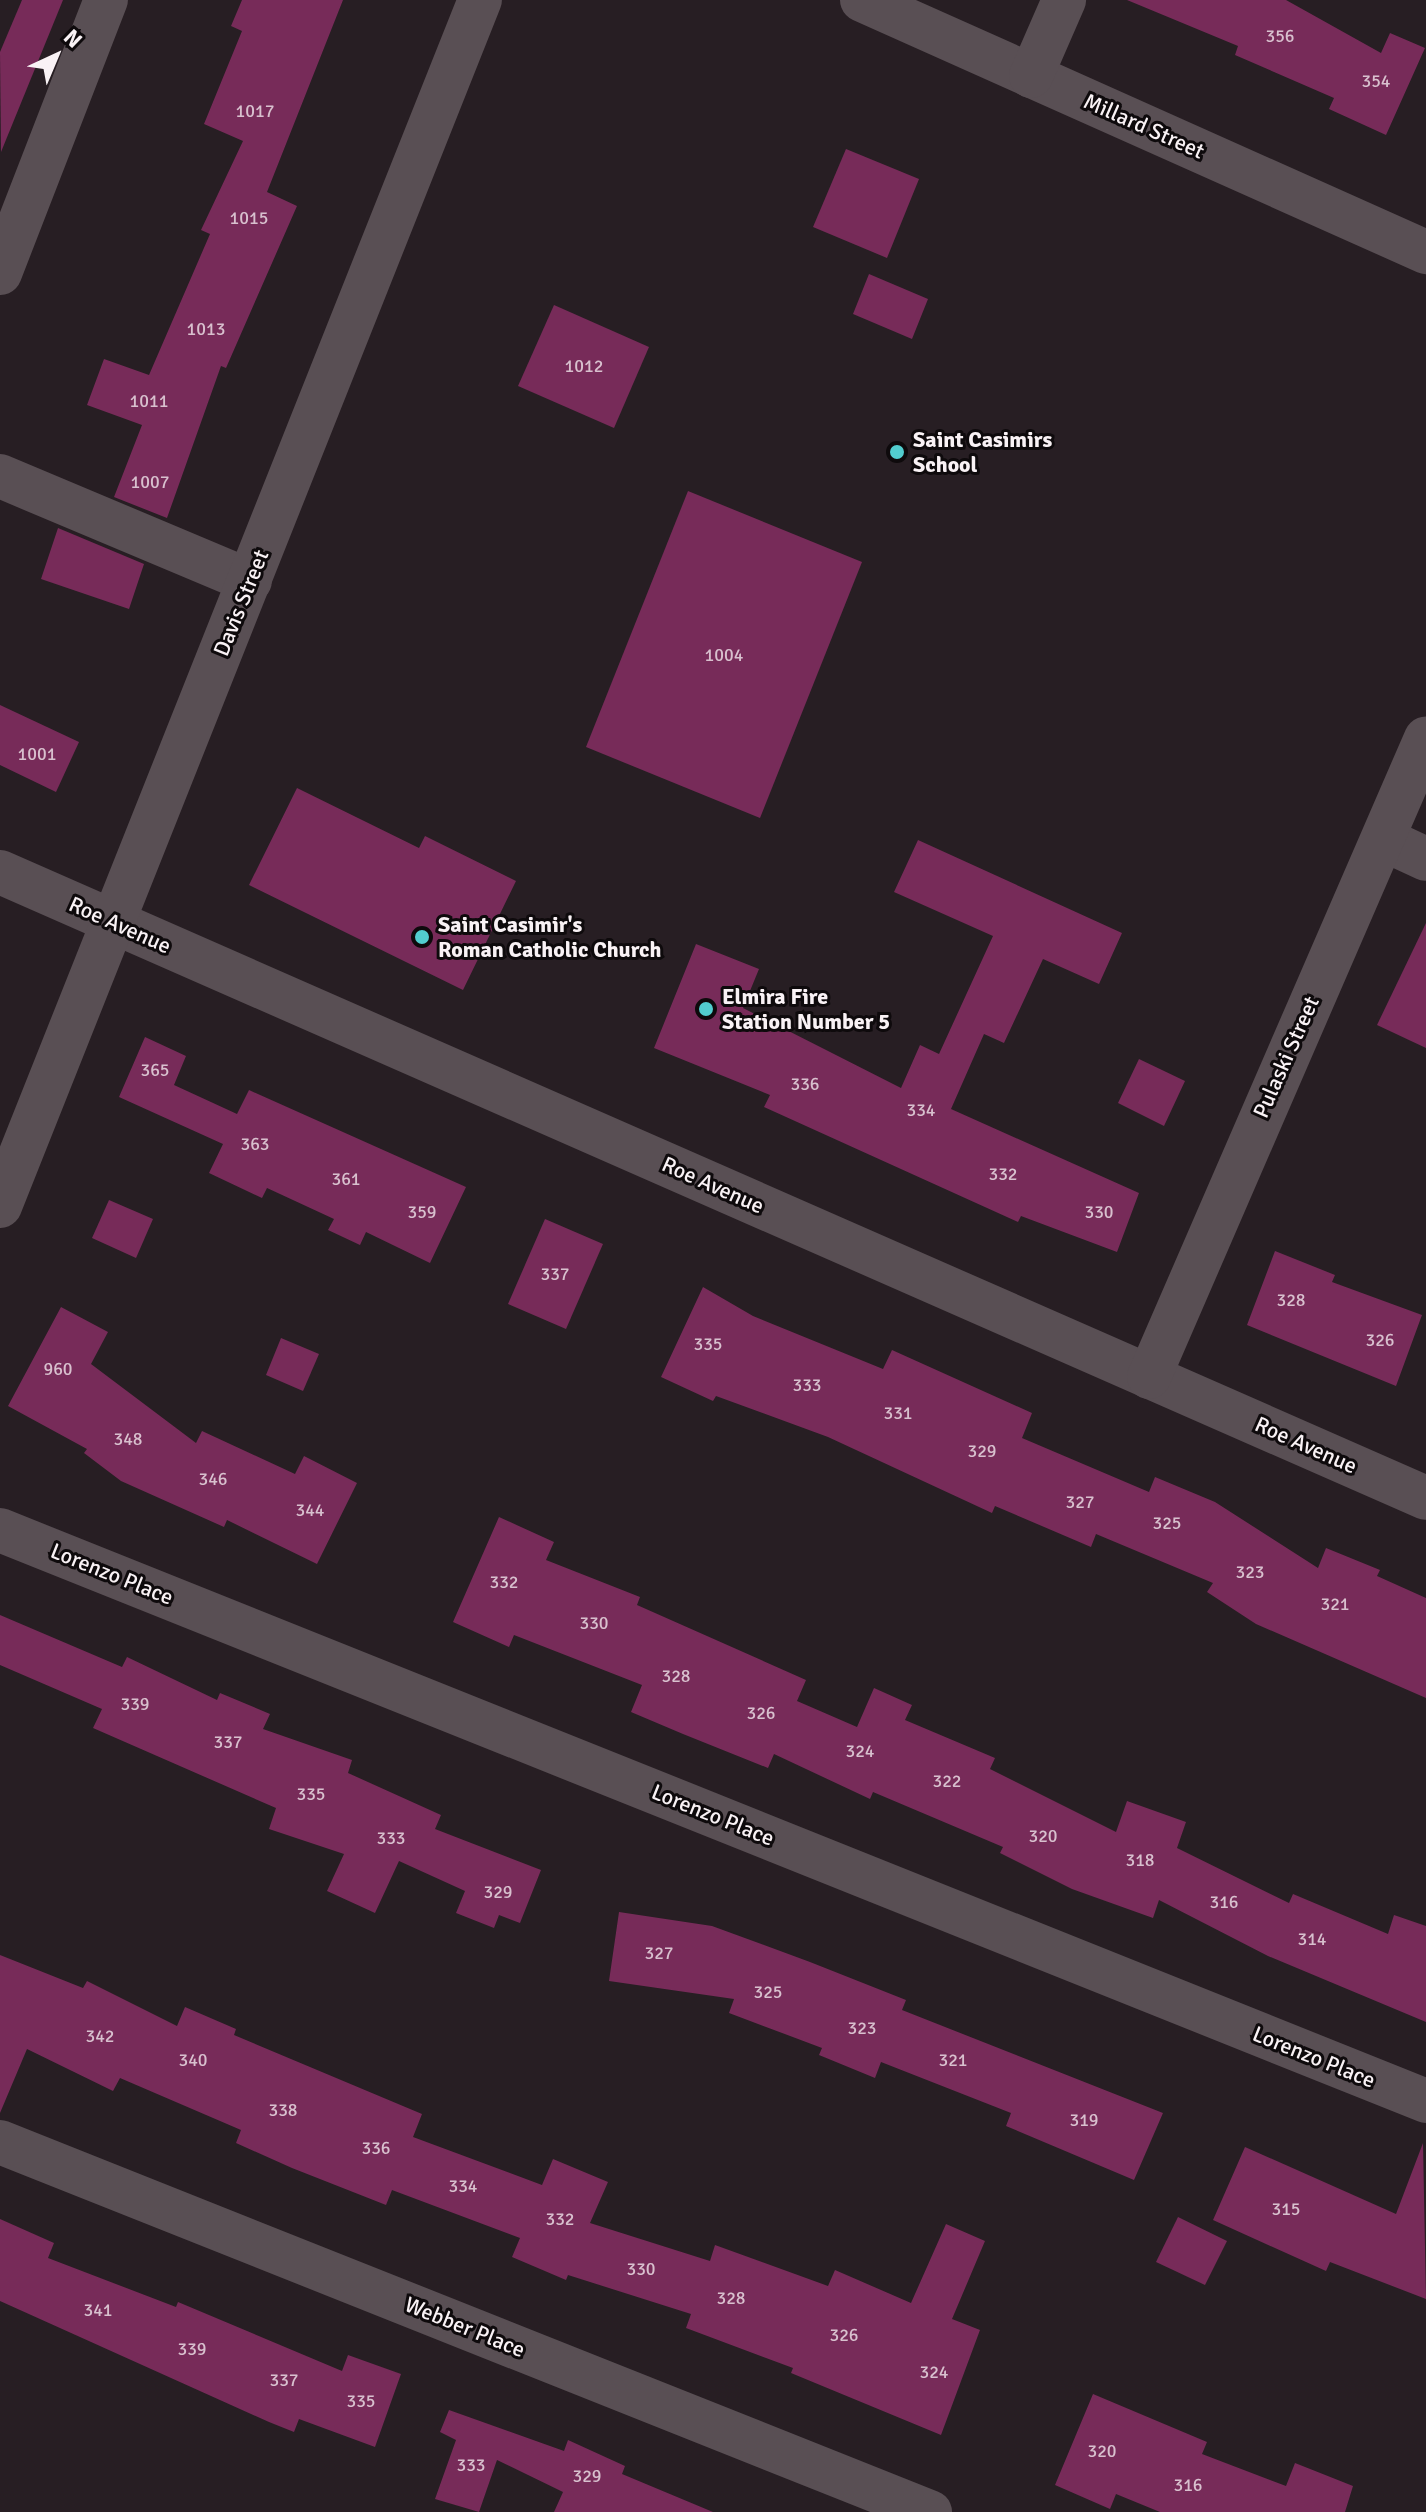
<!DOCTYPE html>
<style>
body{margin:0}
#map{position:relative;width:1426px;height:2512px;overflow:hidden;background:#271e23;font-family:Signika,sans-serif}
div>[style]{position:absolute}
.building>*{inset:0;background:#772b59}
.minor>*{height:44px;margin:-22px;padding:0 22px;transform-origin:22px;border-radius:22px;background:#594f54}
.dots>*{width:22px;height:22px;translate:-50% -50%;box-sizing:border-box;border:4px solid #0e0a0c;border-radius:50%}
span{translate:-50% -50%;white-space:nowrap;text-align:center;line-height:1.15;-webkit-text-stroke:6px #0e0a0c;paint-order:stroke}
.number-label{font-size:18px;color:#d8c0ce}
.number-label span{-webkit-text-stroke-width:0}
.street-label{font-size:22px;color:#f9f2f5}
.poi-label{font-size:22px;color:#f9f2f5;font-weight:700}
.left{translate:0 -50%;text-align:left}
.north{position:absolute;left:16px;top:16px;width:80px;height:80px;-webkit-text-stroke:6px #0e0a0c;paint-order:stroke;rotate:44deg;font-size:22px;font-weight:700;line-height:32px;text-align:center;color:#f9f2f5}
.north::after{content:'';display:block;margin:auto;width:28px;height:36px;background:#f9f2f5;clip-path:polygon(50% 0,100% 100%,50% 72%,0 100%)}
</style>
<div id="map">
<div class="building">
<i style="clip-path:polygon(22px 0,63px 0,1px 152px,0 52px)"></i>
<i style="clip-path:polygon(242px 0,343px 0,267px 192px,297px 206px,226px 368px,221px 366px,167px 518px,114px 497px,142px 425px,87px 405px,104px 359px,149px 375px,210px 234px,201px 230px,243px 141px,204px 124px,242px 31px,231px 26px)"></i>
<i style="clip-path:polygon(1127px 0,1286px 0,1381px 53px,1390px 33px,1425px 48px,1386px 135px,1329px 109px,1334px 98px,1235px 55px,1238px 46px)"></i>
<i style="clip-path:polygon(846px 149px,919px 179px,887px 258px,813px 227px)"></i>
<i style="clip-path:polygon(869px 274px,928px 299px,912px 339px,853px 314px)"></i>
<i style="clip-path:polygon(554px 305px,649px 347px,614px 428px,518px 386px)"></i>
<i style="clip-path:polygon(688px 491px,862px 562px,760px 818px,586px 747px)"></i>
<i style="clip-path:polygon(58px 528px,144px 564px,129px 609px,41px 579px)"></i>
<i style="clip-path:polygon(0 705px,79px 742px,56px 792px,0 765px)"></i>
<i style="clip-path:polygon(297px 788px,419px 848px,425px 836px,516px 881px,463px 990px,249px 885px)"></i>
<i style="clip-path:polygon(918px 840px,1122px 933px,1099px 984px,1043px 959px,1004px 1043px,984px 1034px,951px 1109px,1139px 1193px,1117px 1252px,1021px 1216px,1018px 1222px,764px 1107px,770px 1095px,654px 1048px,696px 944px,759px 969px,743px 1008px,901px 1088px,920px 1045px,939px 1054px,993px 936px,894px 892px)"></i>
<i style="clip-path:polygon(1426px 923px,1426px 1048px,1377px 1025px)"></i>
<i style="clip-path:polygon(145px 1037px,186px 1056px,174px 1085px,237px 1114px,249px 1090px,466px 1187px,430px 1263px,366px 1232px,360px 1245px,328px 1230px,334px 1219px,267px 1188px,262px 1198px,209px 1173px,223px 1144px,119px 1097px)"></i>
<i style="clip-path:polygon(1139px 1059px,1185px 1081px,1164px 1126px,1118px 1103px)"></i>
<i style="clip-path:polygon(109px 1200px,153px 1219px,136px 1258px,92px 1238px)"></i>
<i style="clip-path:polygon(545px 1219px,603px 1244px,566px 1329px,508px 1304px)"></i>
<i style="clip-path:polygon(1275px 1251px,1335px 1275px,1332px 1282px,1422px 1315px,1396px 1386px,1247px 1325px)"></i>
<i style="clip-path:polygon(703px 1287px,753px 1316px,883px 1369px,892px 1350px,1032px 1413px,1022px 1438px,1149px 1492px,1155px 1477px,1215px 1502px,1318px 1568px,1326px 1548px,1380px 1570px,1377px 1576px,1426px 1598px,1426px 1698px,1256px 1624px,1207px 1592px,1213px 1583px,1096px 1534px,1091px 1547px,995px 1506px,992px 1513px,828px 1437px,716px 1396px,713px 1401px,661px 1377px)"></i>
<i style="clip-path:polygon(61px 1307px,108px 1332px,91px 1364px,196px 1443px,202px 1431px,295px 1474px,304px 1456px,357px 1483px,317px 1564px,227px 1520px,224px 1527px,121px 1481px,84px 1453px,87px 1449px,8px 1406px)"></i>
<i style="clip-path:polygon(281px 1338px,319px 1354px,303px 1391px,266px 1375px)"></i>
<i style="clip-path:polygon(499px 1517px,554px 1542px,546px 1560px,640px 1597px,637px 1605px,806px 1680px,797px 1701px,857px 1727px,874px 1688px,912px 1705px,905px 1720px,995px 1758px,990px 1769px,1116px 1832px,1127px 1801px,1186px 1822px,1177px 1848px,1289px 1903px,1293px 1894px,1388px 1934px,1394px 1915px,1426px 1926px,1426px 2022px,1268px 1956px,1159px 1900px,1153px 1918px,1072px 1889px,1000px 1853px,1003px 1847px,873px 1792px,870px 1799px,774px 1754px,768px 1768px,683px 1734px,631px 1712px,642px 1685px,514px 1635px,509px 1647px,453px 1622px)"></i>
<i style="clip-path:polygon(0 1615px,122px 1667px,127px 1657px,217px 1700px,220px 1693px,270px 1714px,263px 1729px,352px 1760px,348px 1773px,441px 1815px,435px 1829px,541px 1870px,520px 1923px,499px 1915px,494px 1928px,456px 1913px,465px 1891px,399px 1861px,375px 1913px,327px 1891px,344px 1854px,269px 1829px,276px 1808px,93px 1728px,102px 1709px,0 1665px)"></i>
<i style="clip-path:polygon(619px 1912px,712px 1926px,810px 1962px,906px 2000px,902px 2010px,1163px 2113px,1134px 2180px,1006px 2126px,1011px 2113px,881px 2062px,875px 2078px,819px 2055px,822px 2048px,729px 2013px,734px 1999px,609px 1981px)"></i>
<i style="clip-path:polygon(0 1955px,83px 1988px,87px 1981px,177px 2026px,185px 2007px,236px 2029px,234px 2035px,422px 2114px,413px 2137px,542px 2185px,553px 2159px,608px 2182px,590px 2223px,710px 2261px,715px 2245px,828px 2286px,835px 2270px,911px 2303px,946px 2224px,985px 2241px,952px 2319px,980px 2330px,941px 2435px,791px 2373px,793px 2368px,686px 2328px,691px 2314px,568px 2275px,566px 2280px,512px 2257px,520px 2238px,392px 2190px,386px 2205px,292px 2168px,236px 2143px,241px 2130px,120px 2078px,113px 2091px,27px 2049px,0 2113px)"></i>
<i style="clip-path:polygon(1423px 2143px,1426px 2299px,1330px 2262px,1326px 2271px,1213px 2220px,1245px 2147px,1396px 2214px)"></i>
<i style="clip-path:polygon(1178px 2217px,1227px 2241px,1205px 2285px,1156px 2262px)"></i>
<i style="clip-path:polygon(0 2219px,54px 2243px,48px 2258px,176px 2307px,178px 2302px,342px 2371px,348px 2355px,401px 2374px,375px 2447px,299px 2419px,294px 2432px,269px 2422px,0 2301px)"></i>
<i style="clip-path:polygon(1093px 2394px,1207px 2442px,1202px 2454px,1286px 2486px,1295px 2463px,1353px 2486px,1345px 2512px,1160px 2512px,1116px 2494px,1110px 2509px,1055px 2485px)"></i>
<i style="clip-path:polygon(449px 2410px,564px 2451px,568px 2440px,625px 2466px,622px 2474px,713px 2512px,554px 2512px,563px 2492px,497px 2460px,479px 2512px,435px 2499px,456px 2440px,440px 2432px)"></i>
</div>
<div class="minor">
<i style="left:862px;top:0;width:618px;rotate:24.08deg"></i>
<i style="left:1031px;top:76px;width:83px;rotate:-66.5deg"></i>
<i style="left:0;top:273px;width:293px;rotate:-68.8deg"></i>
<i style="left:0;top:476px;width:271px;rotate:22.8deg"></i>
<i style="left:1383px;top:839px;width:47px;rotate:24.9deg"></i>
<i style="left:0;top:872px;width:1557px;rotate:23.7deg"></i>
<i style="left:0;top:1206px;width:1298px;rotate:-68.3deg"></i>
<i style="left:1149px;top:1377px;width:696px;rotate:-66.56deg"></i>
<i style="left:0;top:1530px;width:1536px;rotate:21.82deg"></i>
<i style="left:0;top:2142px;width:1001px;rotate:21.7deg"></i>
</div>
<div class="dots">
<i style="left:897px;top:452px;background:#52cdcf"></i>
<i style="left:422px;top:937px;background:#52cdcf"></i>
<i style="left:706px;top:1009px;background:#52cdcf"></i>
</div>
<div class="number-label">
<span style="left:1280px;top:36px">356</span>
<span style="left:1376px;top:81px">354</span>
<span style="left:255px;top:111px">1017</span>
<span style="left:249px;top:218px">1015</span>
<span style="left:206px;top:329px">1013</span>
<span style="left:584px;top:366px">1012</span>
<span style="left:149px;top:401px">1011</span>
<span style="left:150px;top:482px">1007</span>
<span style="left:724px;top:655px">1004</span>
<span style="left:37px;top:754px">1001</span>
<span style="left:155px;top:1070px">365</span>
<span style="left:805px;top:1084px">336</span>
<span style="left:921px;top:1110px">334</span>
<span style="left:255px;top:1144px">363</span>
<span style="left:1003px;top:1174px">332</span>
<span style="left:346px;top:1179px">361</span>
<span style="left:422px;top:1212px">359</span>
<span style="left:1099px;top:1212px">330</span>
<span style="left:555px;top:1274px">337</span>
<span style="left:1291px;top:1300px">328</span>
<span style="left:1380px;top:1340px">326</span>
<span style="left:708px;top:1344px">335</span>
<span style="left:58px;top:1369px">960</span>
<span style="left:807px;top:1385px">333</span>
<span style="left:898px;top:1413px">331</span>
<span style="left:128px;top:1439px">348</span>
<span style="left:982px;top:1451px">329</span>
<span style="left:213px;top:1479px">346</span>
<span style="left:1080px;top:1502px">327</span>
<span style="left:310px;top:1510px">344</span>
<span style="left:1167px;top:1523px">325</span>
<span style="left:1250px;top:1572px">323</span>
<span style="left:504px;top:1582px">332</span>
<span style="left:1335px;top:1604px">321</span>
<span style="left:594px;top:1623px">330</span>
<span style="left:676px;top:1676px">328</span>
<span style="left:135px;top:1704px">339</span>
<span style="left:761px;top:1713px">326</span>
<span style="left:228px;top:1742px">337</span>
<span style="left:860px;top:1751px">324</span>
<span style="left:947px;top:1781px">322</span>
<span style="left:311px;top:1794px">335</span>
<span style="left:1043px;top:1836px">320</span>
<span style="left:391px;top:1838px">333</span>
<span style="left:1140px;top:1860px">318</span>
<span style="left:498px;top:1892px">329</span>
<span style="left:1224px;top:1902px">316</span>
<span style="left:1312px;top:1939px">314</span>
<span style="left:659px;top:1953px">327</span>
<span style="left:768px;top:1992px">325</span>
<span style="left:862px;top:2028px">323</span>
<span style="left:100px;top:2036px">342</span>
<span style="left:193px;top:2060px">340</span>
<span style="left:953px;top:2060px">321</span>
<span style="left:283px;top:2110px">338</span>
<span style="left:1084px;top:2120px">319</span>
<span style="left:376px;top:2148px">336</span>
<span style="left:463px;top:2186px">334</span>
<span style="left:1286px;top:2209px">315</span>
<span style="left:560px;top:2219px">332</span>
<span style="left:641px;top:2269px">330</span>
<span style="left:731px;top:2298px">328</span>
<span style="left:98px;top:2310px">341</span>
<span style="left:844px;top:2335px">326</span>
<span style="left:192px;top:2349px">339</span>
<span style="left:934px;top:2372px">324</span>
<span style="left:284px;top:2380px">337</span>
<span style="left:361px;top:2401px">335</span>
<span style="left:1102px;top:2451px">320</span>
<span style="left:471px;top:2465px">333</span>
<span style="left:587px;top:2476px">329</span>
<span style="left:1188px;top:2485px">316</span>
</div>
<div class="street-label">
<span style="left:1144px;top:126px;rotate:24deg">Millard Street</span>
<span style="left:241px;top:603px;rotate:-68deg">Davis Street</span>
<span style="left:120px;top:925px;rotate:24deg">Roe Avenue</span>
<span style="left:1286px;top:1057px;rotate:-66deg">Pulaski Street</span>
<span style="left:713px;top:1185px;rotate:24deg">Roe Avenue</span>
<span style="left:1306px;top:1445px;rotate:24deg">Roe Avenue</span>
<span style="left:112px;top:1574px;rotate:22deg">Lorenzo Place</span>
<span style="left:713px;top:1815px;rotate:22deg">Lorenzo Place</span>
<span style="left:1314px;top:2057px;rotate:22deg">Lorenzo Place</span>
<span style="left:465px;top:2327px;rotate:22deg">Webber Place</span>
</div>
<div class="poi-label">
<span class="left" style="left:913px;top:452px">Saint Casimirs<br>School</span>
<span class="left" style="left:438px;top:937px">Saint Casimir's<br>Roman Catholic Church</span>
<span class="left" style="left:722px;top:1009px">Elmira Fire<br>Station Number 5</span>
</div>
<div class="north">N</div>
</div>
